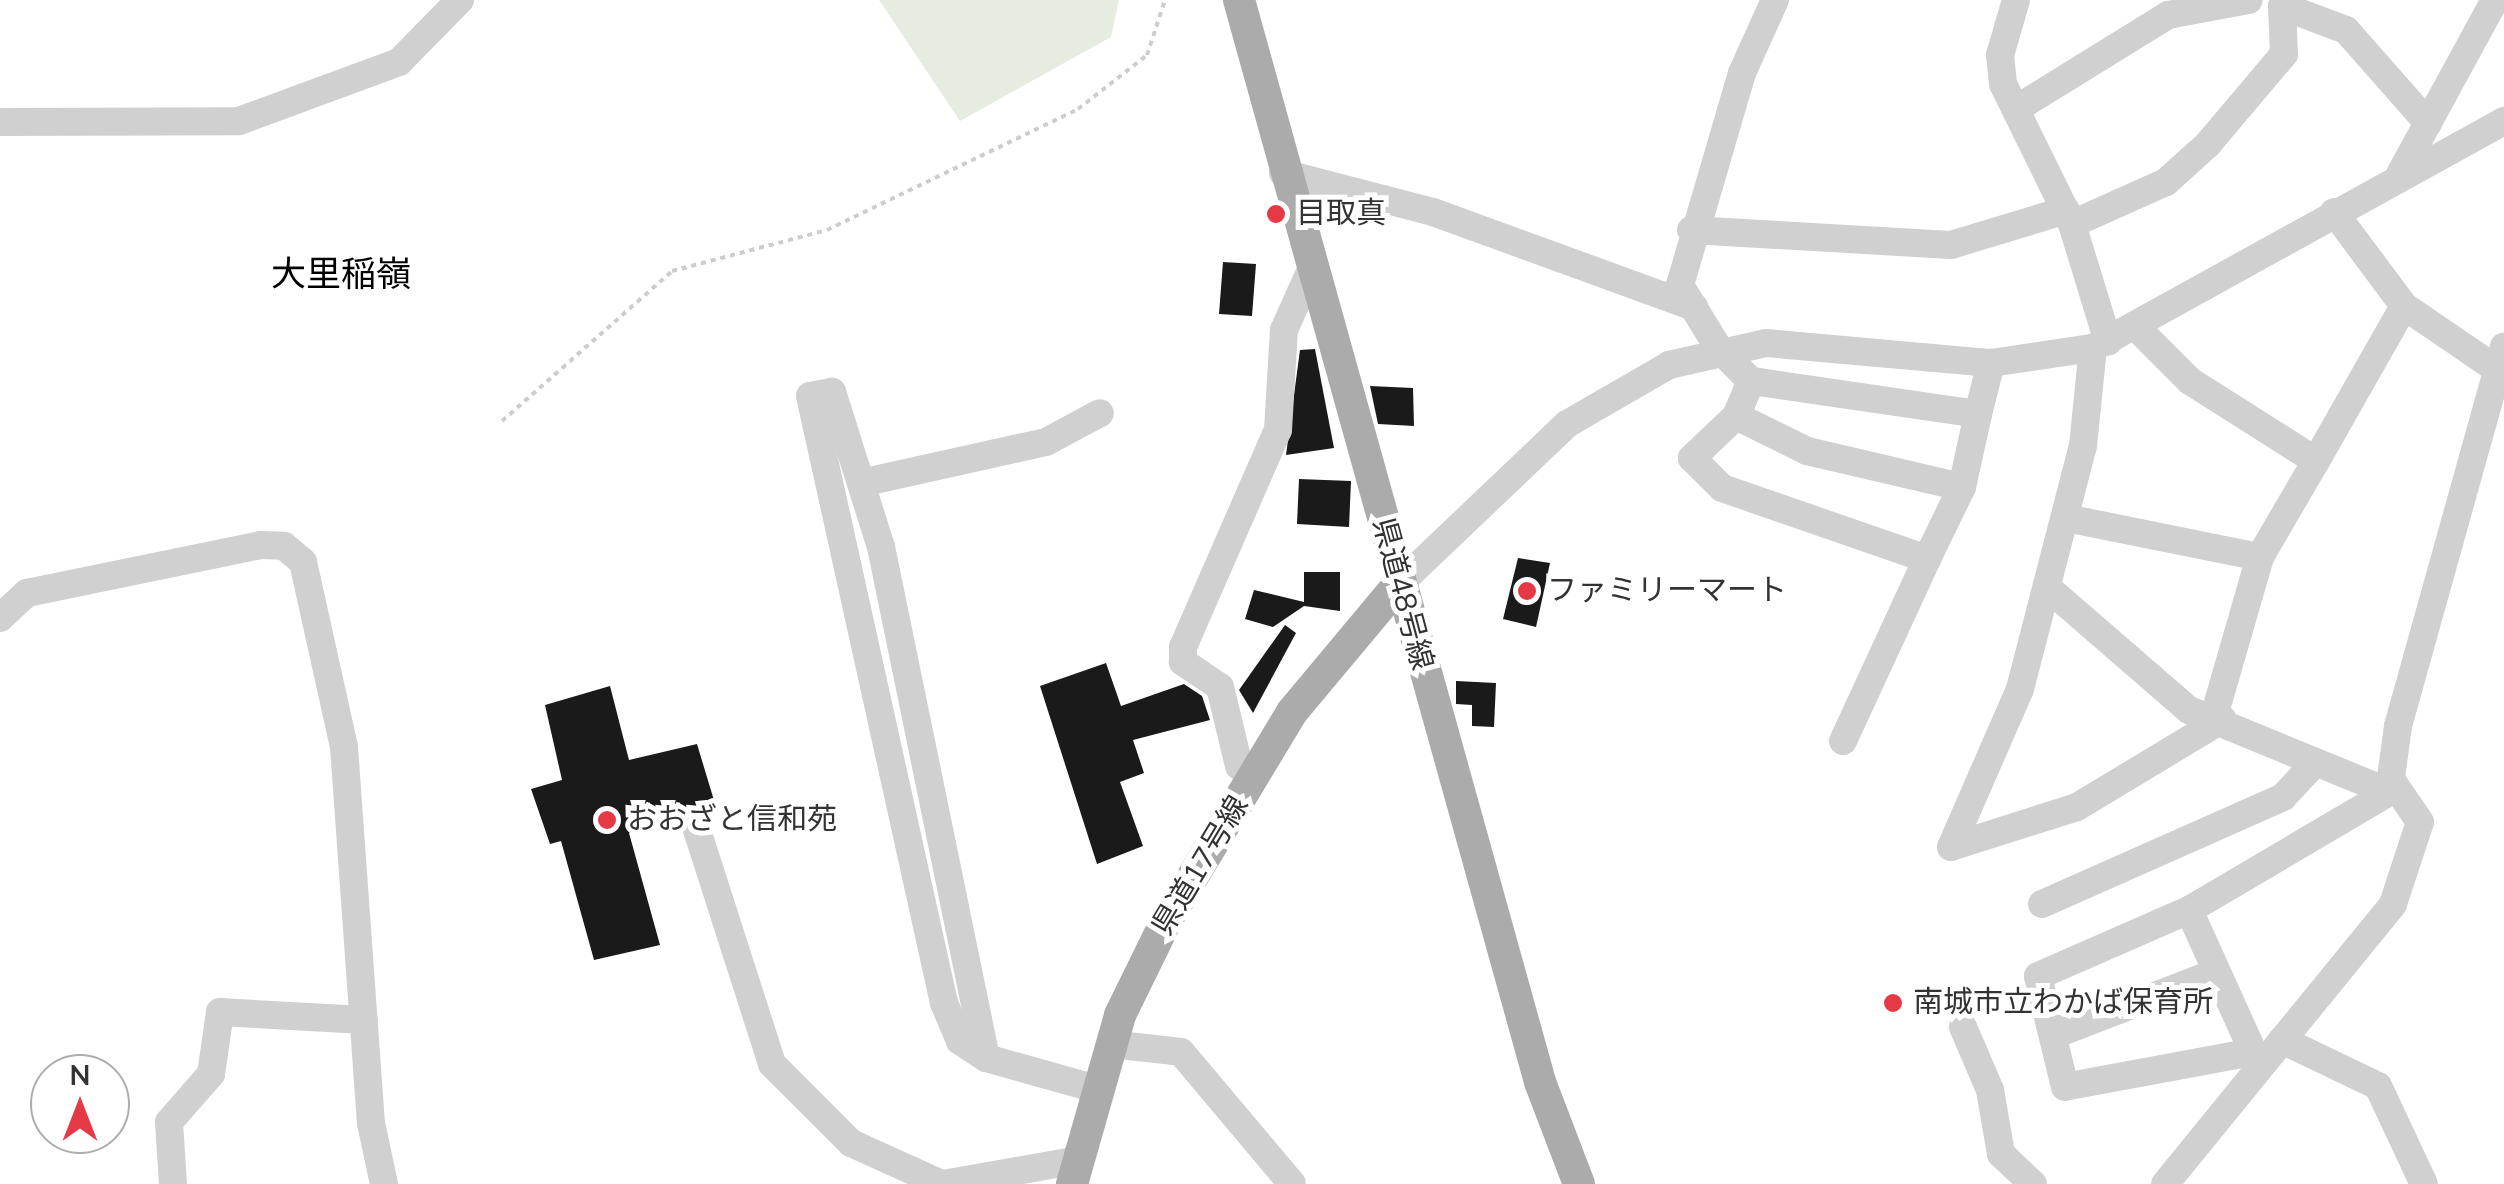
<!DOCTYPE html>
<meta charset="utf-8">
<style>
body{margin:0}
#map{position:relative;width:2504px;height:1184px;overflow:hidden;background:#fff;font-family:"Nunito Sans","Noto Sans JP",sans-serif}
div>[style]{position:absolute}
.green>*{inset:0;background:#e6ecdf}
.building>*{inset:0;background:#1a1a1a}
.path>*{height:4px;margin-top:-2px;transform-origin:0;background:repeating-linear-gradient(90deg,#cdcdcd 0 5px,transparent 0 10px)}
.minor>*{height:28px;margin:-14px;padding:0 14px;transform-origin:14px;border-radius:14px;background:#d0d0d0}
.major>*{height:32px;margin:-16px;padding:0 16px;transform-origin:16px;border-radius:16px;background:#ababab}
.dots>*{width:28px;height:28px;translate:-50% -50%;box-sizing:border-box;border:5px solid #fff;border-radius:50%}
span{translate:-50% -50%;white-space:nowrap;text-align:center;line-height:1.15;-webkit-text-stroke:10px #fff;paint-order:stroke}
.poi-label{font-size:30px;color:#333}
.left{translate:0 -50%;text-align:left}
.street-label{font-size:30px;color:#333}
.quarter-label{font-size:35px;color:#000}
.north{position:absolute;left:30px;top:1054px;width:100px;height:100px;box-sizing:border-box;background:#fff;border:2px solid #adadad;border-radius:50%;rotate:0deg;font-size:28px;font-weight:700;line-height:40px;text-align:center;color:#333}
.north::after{content:'';display:block;margin:auto;width:35px;height:45px;background:#e63946;clip-path:polygon(50% 0,100% 100%,50% 72%,0 100%)}
</style>
<div id="map">
<div class="green">
<i style="clip-path:polygon(879px 0,1119px 0,1111px 37px,960px 121px)"></i>
</div>
<div class="building">
<i style="clip-path:polygon(1223px 262px,1256px 264px,1252px 316px,1219px 314px)"></i>
<i style="clip-path:polygon(1315px 349px,1334px 448px,1286px 455px,1300px 350px)"></i>
<i style="clip-path:polygon(1370px 386px,1413px 388px,1414px 426px,1378px 424px)"></i>
<i style="clip-path:polygon(1299px 479px,1351px 481px,1349px 527px,1297px 524px)"></i>
<i style="clip-path:polygon(1518px 558px,1550px 563px,1536px 627px,1503px 619px)"></i>
<i style="clip-path:polygon(1304px 572px,1340px 572px,1340px 611px,1304px 606px,1273px 627px,1245px 619px,1254px 590px,1304px 602px)"></i>
<i style="clip-path:polygon(1285px 625px,1296px 633px,1253px 713px,1239px 690px)"></i>
<i style="clip-path:polygon(1106px 663px,1121px 706px,1184px 684px,1202px 696px,1210px 720px,1133px 740px,1144px 773px,1120px 782px,1143px 846px,1097px 864px,1040px 686px)"></i>
<i style="clip-path:polygon(1456px 681px,1496px 683px,1494px 727px,1472px 726px,1472px 705px,1456px 704px)"></i>
<i style="clip-path:polygon(610px 686px,629px 760px,697px 744px,716px 807px,629px 833px,660px 945px,594px 960px,561px 841px,550px 844px,531px 789px,562px 780px,545px 705px)"></i>
</div>
<div class="path">
<i style="left:502px;top:421px;width:227px;rotate:-41.4deg"></i>
<i style="left:672px;top:271px;width:160px;rotate:-14.8deg"></i>
<i style="left:827px;top:230px;width:279px;rotate:-25.7deg"></i>
<i style="left:1078px;top:109px;width:88px;rotate:-38deg"></i>
<i style="left:1147px;top:55px;width:58px;rotate:-71.9deg"></i>
</div>
<div class="minor">
<i style="left:2016px;top:0;width:57px;rotate:106.2deg"></i>
<i style="left:2000px;top:55px;width:29px;rotate:84deg"></i>
<i style="left:2003px;top:84px;width:156px;rotate:63.8deg"></i>
<i style="left:2072px;top:224px;width:123px;rotate:73deg"></i>
<i style="left:2016px;top:109px;width:179px;rotate:-31.7deg"></i>
<i style="left:2168px;top:15px;width:82px;rotate:-10.5deg"></i>
<i style="left:0;top:122px;width:239px;rotate:-0.2deg"></i>
<i style="left:239px;top:121px;width:171px;rotate:-20.2deg"></i>
<i style="left:399px;top:62px;width:87px;rotate:-45.5deg"></i>
<i style="left:1283px;top:173px;width:155px;rotate:14.6deg"></i>
<i style="left:1433px;top:212px;width:278px;rotate:20deg"></i>
<i style="left:2400px;top:174px;width:198px;rotate:-61.4deg"></i>
<i style="left:2334px;top:212px;width:117px;rotate:53.3deg"></i>
<i style="left:2072px;top:224px;width:103px;rotate:-24.1deg"></i>
<i style="left:2166px;top:182px;width:57px;rotate:-42.1deg"></i>
<i style="left:2208px;top:144px;width:118px;rotate:-49.8deg"></i>
<i style="left:2284px;top:54px;width:48px;rotate:-92.4deg"></i>
<i style="left:2282px;top:6px;width:68px;rotate:20.6deg"></i>
<i style="left:2346px;top:30px;width:124px;rotate:48.6deg"></i>
<i style="left:1691px;top:230px;width:260px;rotate:3.3deg"></i>
<i style="left:1951px;top:245px;width:120px;rotate:-16.9deg"></i>
<i style="left:2136px;top:327px;width:76px;rotate:45deg"></i>
<i style="left:2190px;top:381px;width:149px;rotate:32.4deg"></i>
<i style="left:2316px;top:461px;width:111px;rotate:120.3deg"></i>
<i style="left:1751px;top:381px;width:38px;rotate:113deg"></i>
<i style="left:1736px;top:416px;width:79px;rotate:26.2deg"></i>
<i style="left:1807px;top:451px;width:159px;rotate:13.1deg"></i>
<i style="left:1962px;top:487px;width:75px;rotate:-77.6deg"></i>
<i style="left:1978px;top:414px;width:229px;rotate:-171.7deg"></i>
<i style="left:1751px;top:381px;width:45px;rotate:-135deg"></i>
<i style="left:1719px;top:349px;width:75px;rotate:-121.4deg"></i>
<i style="left:1680px;top:285px;width:221px;rotate:-73.7deg"></i>
<i style="left:1742px;top:73px;width:80px;rotate:-65.7deg"></i>
<i style="left:1978px;top:414px;width:53px;rotate:-75.7deg"></i>
<i style="left:1736px;top:416px;width:61px;rotate:136.3deg"></i>
<i style="left:1692px;top:458px;width:42px;rotate:45deg"></i>
<i style="left:1722px;top:488px;width:217px;rotate:19.1deg"></i>
<i style="left:1927px;top:559px;width:80px;rotate:-64.1deg"></i>
<i style="left:2316px;top:461px;width:178px;rotate:-60.4deg"></i>
<i style="left:2404px;top:306px;width:110px;rotate:34.3deg"></i>
<i style="left:861px;top:483px;width:189px;rotate:-12.5deg"></i>
<i style="left:1046px;top:442px;width:61px;rotate:-28.2deg"></i>
<i style="left:2066px;top:518px;width:198px;rotate:11.4deg"></i>
<i style="left:2260px;top:557px;width:166px;rotate:106.1deg"></i>
<i style="left:1399px;top:584px;width:232px;rotate:-43.6deg"></i>
<i style="left:1567px;top:424px;width:118px;rotate:-30deg"></i>
<i style="left:1669px;top:365px;width:99px;rotate:-12.8deg"></i>
<i style="left:1766px;top:343px;width:226px;rotate:5.1deg"></i>
<i style="left:1991px;top:363px;width:103px;rotate:-8.4deg"></i>
<i style="left:2093px;top:348px;width:470px;rotate:-28.9deg"></i>
<i style="left:2048px;top:588px;width:186px;rotate:40.9deg"></i>
<i style="left:2189px;top:710px;width:216px;rotate:22.3deg"></i>
<i style="left:2389px;top:792px;width:67px;rotate:-82.2deg"></i>
<i style="left:2398px;top:726px;width:394px;rotate:-74.4deg"></i>
<i style="left:0;top:618px;width:37px;rotate:-43deg"></i>
<i style="left:27px;top:593px;width:239px;rotate:-11.6deg"></i>
<i style="left:261px;top:545px;width:23px;rotate:2deg"></i>
<i style="left:284px;top:546px;width:25px;rotate:40deg"></i>
<i style="left:303px;top:562px;width:189px;rotate:77.5deg"></i>
<i style="left:344px;top:747px;width:377px;rotate:85.9deg"></i>
<i style="left:371px;top:1123px;width:62px;rotate:78deg"></i>
<i style="left:1843px;top:741px;width:200px;rotate:-65.2deg"></i>
<i style="left:1254px;top:776px;width:18px;rotate:-146deg"></i>
<i style="left:1239px;top:766px;width:81px;rotate:-103.5deg"></i>
<i style="left:1220px;top:687px;width:45px;rotate:-146deg"></i>
<i style="left:1183px;top:662px;width:15px;rotate:-90deg"></i>
<i style="left:1183px;top:647px;width:237px;rotate:-66.4deg"></i>
<i style="left:1278px;top:430px;width:100px;rotate:-86.6deg"></i>
<i style="left:1284px;top:330px;width:64px;rotate:-65.9deg"></i>
<i style="left:696px;top:827px;width:249px;rotate:72.2deg"></i>
<i style="left:772px;top:1064px;width:112px;rotate:45deg"></i>
<i style="left:851px;top:1143px;width:100px;rotate:24.3deg"></i>
<i style="left:1951px;top:847px;width:172px;rotate:-66.4deg"></i>
<i style="left:2020px;top:689px;width:251px;rotate:-75.5deg"></i>
<i style="left:2083px;top:446px;width:99px;rotate:-84.2deg"></i>
<i style="left:1951px;top:847px;width:132px;rotate:-17.6deg"></i>
<i style="left:2077px;top:807px;width:170px;rotate:-31.1deg"></i>
<i style="left:2042px;top:904px;width:264px;rotate:-23.9deg"></i>
<i style="left:2283px;top:797px;width:44px;rotate:-46.8deg"></i>
<i style="left:2189px;top:910px;width:156px;rotate:65.7deg"></i>
<i style="left:1963px;top:1027px;width:69px;rotate:66.8deg"></i>
<i style="left:1990px;top:1090px;width:65px;rotate:80.2deg"></i>
<i style="left:2001px;top:1154px;width:44px;rotate:43.2deg"></i>
<i style="left:2054px;top:1035px;width:169px;rotate:-21.1deg"></i>
<i style="left:2282px;top:1040px;width:106px;rotate:25.6deg"></i>
<i style="left:2378px;top:1086px;width:108px;rotate:64.9deg"></i>
<i style="left:1111px;top:1044px;width:70px;rotate:6.5deg"></i>
<i style="left:1181px;top:1052px;width:172px;rotate:49.9deg"></i>
<i style="left:986px;top:1058px;width:522px;rotate:-101.61deg"></i>
<i style="left:881px;top:547px;width:163px;rotate:-107.5deg"></i>
<i style="left:832px;top:392px;width:22px;rotate:170deg"></i>
<i style="left:810px;top:396px;width:622px;rotate:77.55deg"></i>
<i style="left:944px;top:1003px;width:41px;rotate:67.2deg"></i>
<i style="left:960px;top:1041px;width:31px;rotate:33deg"></i>
<i style="left:986px;top:1058px;width:115px;rotate:15.6deg"></i>
<i style="left:2266px;top:1058px;width:14px;rotate:-155deg"></i>
<i style="left:2253px;top:1052px;width:191px;rotate:169.5deg"></i>
<i style="left:2065px;top:1087px;width:114px;rotate:-103.7deg"></i>
<i style="left:2038px;top:976px;width:165px;rotate:-23.6deg"></i>
<i style="left:2189px;top:910px;width:232px;rotate:-30.5deg"></i>
<i style="left:173px;top:1184px;width:62px;rotate:-93.7deg"></i>
<i style="left:169px;top:1122px;width:64px;rotate:-48.8deg"></i>
<i style="left:211px;top:1074px;width:63px;rotate:-81.7deg"></i>
<i style="left:220px;top:1012px;width:144px;rotate:3.2deg"></i>
<i style="left:943px;top:1184px;width:138px;rotate:-10deg"></i>
<i style="left:2165px;top:1184px;width:361px;rotate:-50.8deg"></i>
<i style="left:2393px;top:904px;width:86px;rotate:-71.8deg"></i>
<i style="left:2420px;top:822px;width:50px;rotate:-124.3deg"></i>
</div>
<div class="major">
<i style="left:1239px;top:0;width:1123px;rotate:74.45deg"></i>
<i style="left:1540px;top:1082px;width:109px;rotate:69.1deg"></i>
<i style="left:1072px;top:1184px;width:176px;rotate:-74.1deg"></i>
<i style="left:1120px;top:1015px;width:105px;rotate:-63.9deg"></i>
<i style="left:1166px;top:921px;width:244px;rotate:-58.9deg"></i>
<i style="left:1292px;top:712px;width:167px;rotate:-50.1deg"></i>
</div>
<div class="dots">
<i style="left:1276px;top:214px;background:#e63946"></i>
<i style="left:1527px;top:591px;background:#e63946"></i>
<i style="left:607px;top:820px;background:#e63946"></i>
<i style="left:1893px;top:1003px;background:#e63946"></i>
</div>
<div class="poi-label">
<span class="left" style="left:1296px;top:214px">目取真</span>
<span class="left" style="left:1547px;top:591px">ファミリーマート</span>
<span class="left" style="left:627px;top:820px">おおざと信和苑</span>
<span class="left" style="left:1913px;top:1003px">南城市立わかば保育所</span>
</div>
<div class="street-label">
<span style="left:1402px;top:594px;rotate:75deg">県道48号線</span>
<span style="left:1201px;top:866px;rotate:-59deg">県道17号線</span>
</div>
<div class="quarter-label">
<span style="left:341px;top:275px">大里稲嶺</span>
</div>
<div class="north">N</div>
</div>
